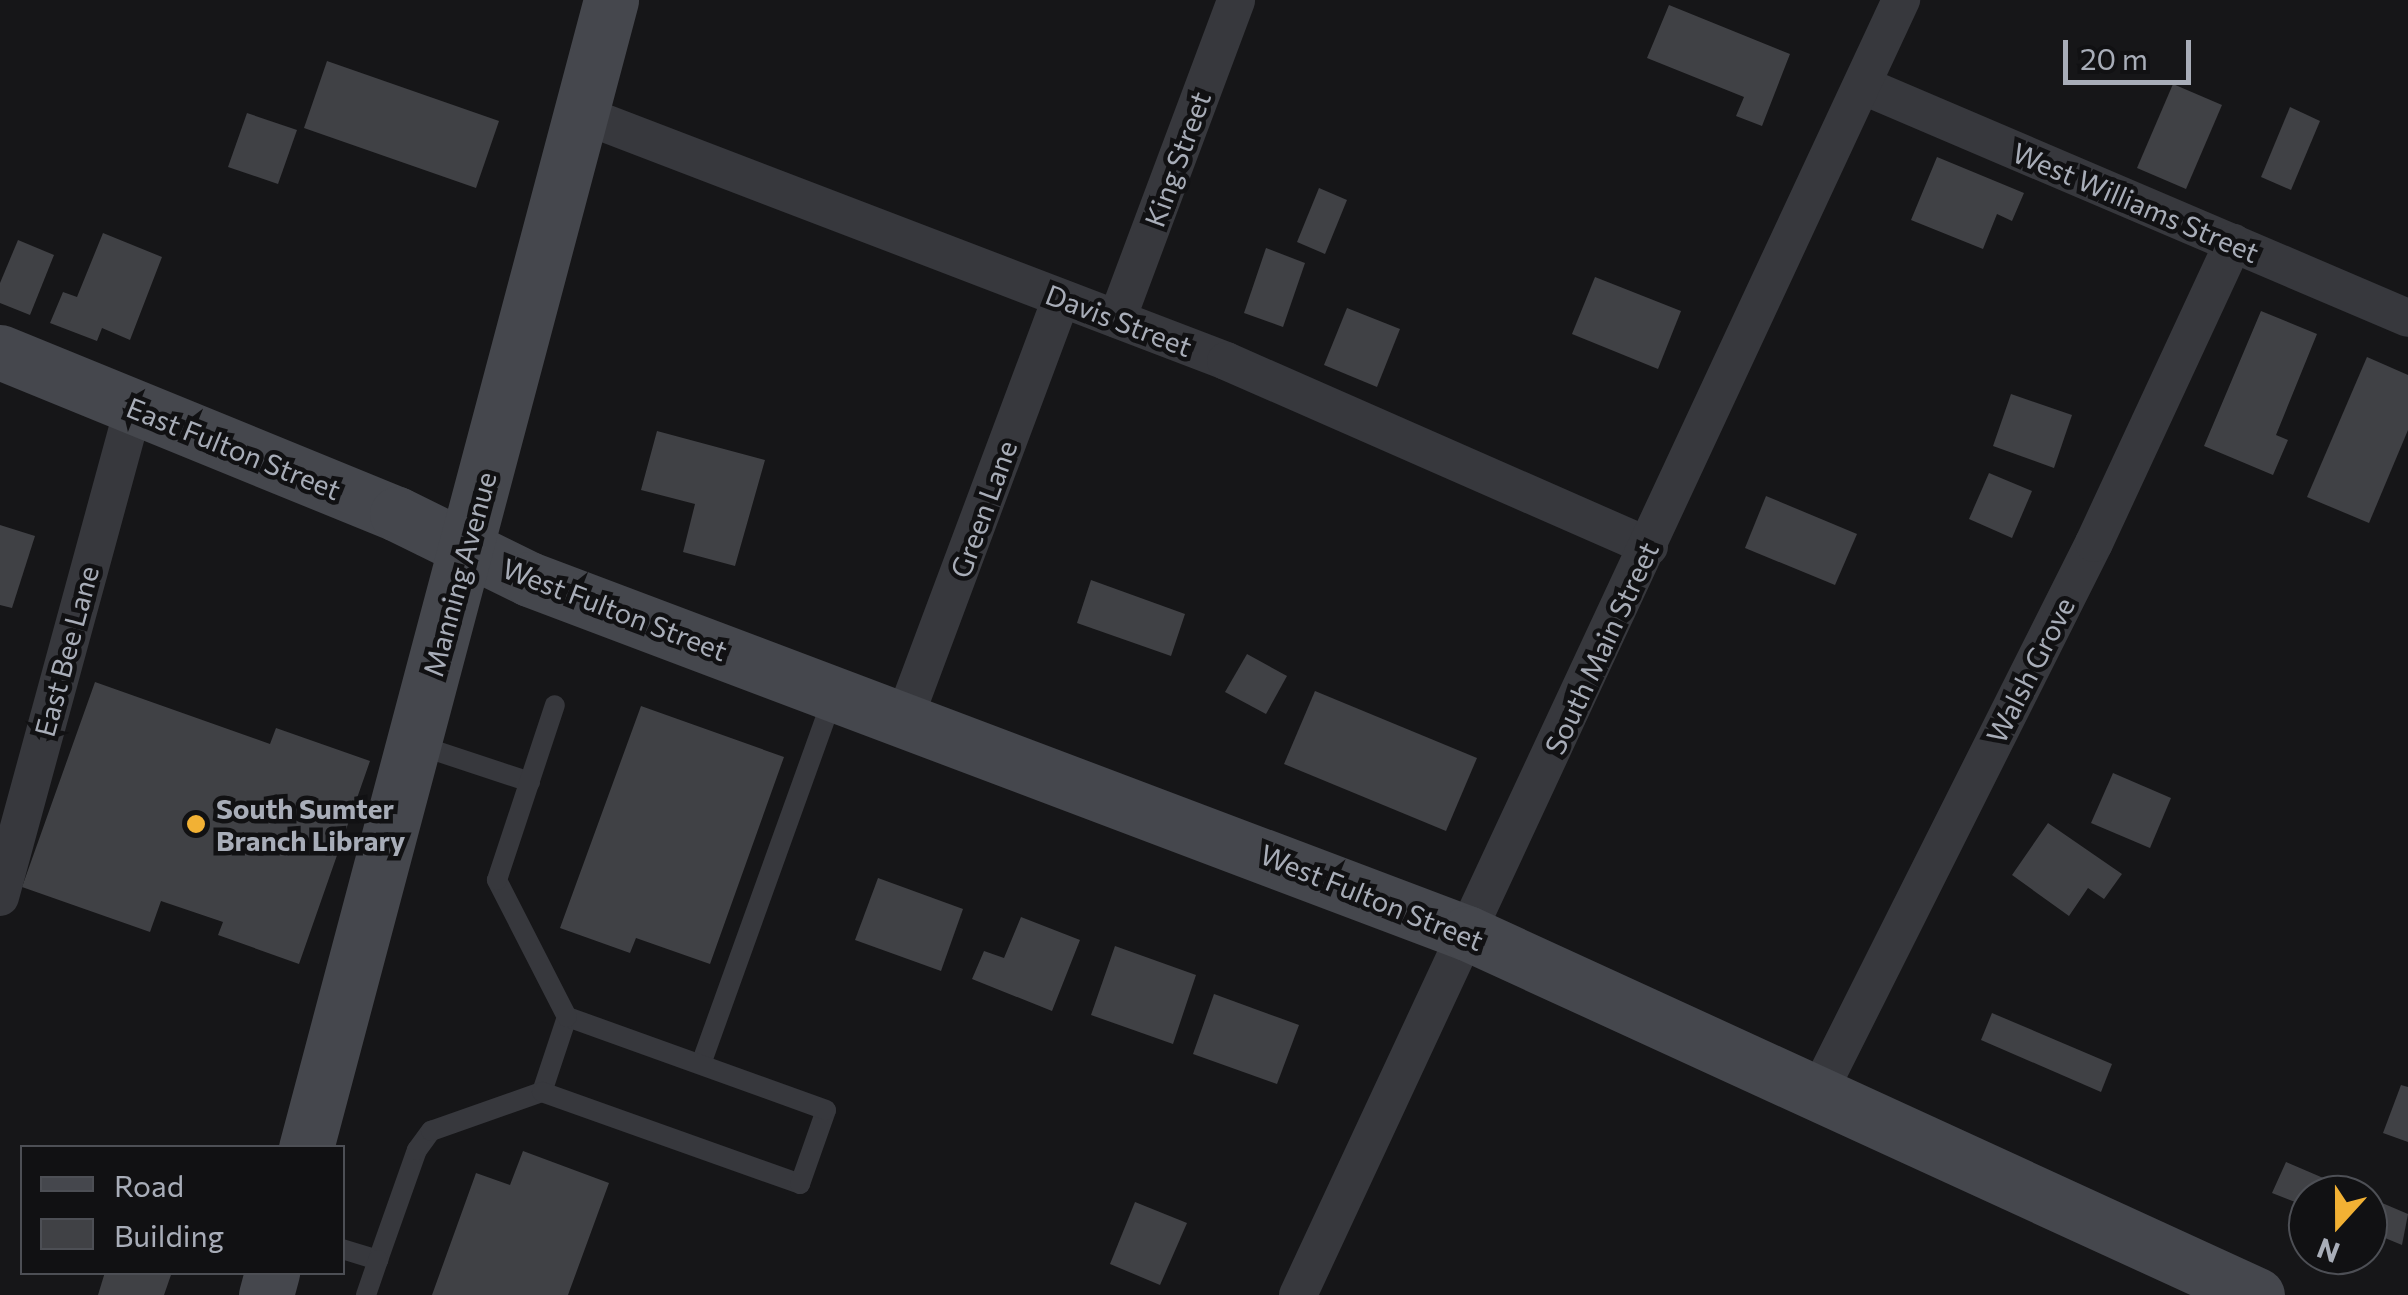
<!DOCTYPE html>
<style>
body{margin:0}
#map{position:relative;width:2408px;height:1295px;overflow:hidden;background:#161618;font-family:Commissioner,sans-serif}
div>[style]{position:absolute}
.building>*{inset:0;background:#404145}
.lane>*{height:20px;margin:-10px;padding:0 10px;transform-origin:10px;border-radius:10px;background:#37383d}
.street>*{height:38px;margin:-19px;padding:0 19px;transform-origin:19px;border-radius:19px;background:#37383d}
.secondary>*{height:55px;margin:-27.5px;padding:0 27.5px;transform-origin:27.5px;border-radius:27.5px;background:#45474d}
.dots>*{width:28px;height:28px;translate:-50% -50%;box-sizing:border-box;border:5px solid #111113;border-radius:50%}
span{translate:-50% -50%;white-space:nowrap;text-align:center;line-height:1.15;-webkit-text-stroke:9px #111113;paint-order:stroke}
.street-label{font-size:28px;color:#a8adb8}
.poi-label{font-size:28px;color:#a8adb8;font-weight:700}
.left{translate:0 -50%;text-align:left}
.legend{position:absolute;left:20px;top:1145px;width:325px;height:130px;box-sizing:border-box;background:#111113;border:2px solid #4d4f55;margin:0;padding:12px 18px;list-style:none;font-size:30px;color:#a8adb8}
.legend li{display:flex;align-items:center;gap:20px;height:50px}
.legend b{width:50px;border:2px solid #4d4f55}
.north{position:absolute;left:2288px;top:1175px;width:100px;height:100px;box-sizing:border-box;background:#111113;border:2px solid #4d4f55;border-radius:50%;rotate:201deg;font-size:28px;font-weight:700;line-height:40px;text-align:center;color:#a8adb8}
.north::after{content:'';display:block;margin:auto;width:35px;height:45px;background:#f2b134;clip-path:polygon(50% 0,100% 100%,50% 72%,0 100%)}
.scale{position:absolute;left:2063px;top:40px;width:128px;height:45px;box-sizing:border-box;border:5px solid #a8adb8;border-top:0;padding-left:12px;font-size:30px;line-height:35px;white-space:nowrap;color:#a8adb8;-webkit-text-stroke:8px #111113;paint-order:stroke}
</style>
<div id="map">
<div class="building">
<i style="clip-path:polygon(1669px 5px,1790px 54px,1762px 126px,1736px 116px,1744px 97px,1647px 58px)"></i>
<i style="clip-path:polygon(327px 61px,499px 121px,476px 188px,304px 128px)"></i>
<i style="clip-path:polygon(2173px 84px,2222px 105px,2186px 189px,2137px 168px)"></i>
<i style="clip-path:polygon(2290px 107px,2320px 121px,2291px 190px,2261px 177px)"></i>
<i style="clip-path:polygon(247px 113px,297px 130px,278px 184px,228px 167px)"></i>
<i style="clip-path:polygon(1937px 157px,2024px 193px,2012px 221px,1997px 214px,1983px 249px,1911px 220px)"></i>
<i style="clip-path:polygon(1319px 188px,1347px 200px,1325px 254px,1297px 242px)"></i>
<i style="clip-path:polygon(103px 233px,162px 257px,130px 340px,102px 328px,97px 341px,50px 323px,63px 292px,77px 297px)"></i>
<i style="clip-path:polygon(18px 240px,54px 255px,30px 315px,0 303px,0 283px)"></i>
<i style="clip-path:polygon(1266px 248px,1305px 263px,1283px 327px,1244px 313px)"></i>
<i style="clip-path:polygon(1595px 277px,1681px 311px,1658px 369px,1572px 334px)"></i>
<i style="clip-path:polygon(1347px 308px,1400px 329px,1377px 387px,1324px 365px)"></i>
<i style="clip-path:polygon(2261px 311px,2317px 334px,2276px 435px,2288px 440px,2273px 475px,2204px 446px)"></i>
<i style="clip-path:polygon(2367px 357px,2408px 375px,2408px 430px,2369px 523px,2307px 497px)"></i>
<i style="clip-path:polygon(2011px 394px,2072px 415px,2054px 468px,1993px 446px)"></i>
<i style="clip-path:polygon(657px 431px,765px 460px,735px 566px,683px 552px,695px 504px,641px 490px)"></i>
<i style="clip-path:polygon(1989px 473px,2032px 491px,2012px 538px,1969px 519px)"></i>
<i style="clip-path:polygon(1766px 496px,1857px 534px,1835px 585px,1745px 548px)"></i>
<i style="clip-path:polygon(0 525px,35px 536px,12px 608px,0 605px)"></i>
<i style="clip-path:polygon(1091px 580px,1185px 614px,1171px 656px,1077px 623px)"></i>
<i style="clip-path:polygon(1247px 654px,1287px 676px,1266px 714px,1225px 692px)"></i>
<i style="clip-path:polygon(95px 682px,270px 744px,276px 728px,370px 761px,299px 964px,218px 935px,223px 922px,161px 901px,150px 932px,22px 887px)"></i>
<i style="clip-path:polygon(1315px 691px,1477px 758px,1446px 831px,1284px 764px)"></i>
<i style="clip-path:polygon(641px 706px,784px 757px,710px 964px,636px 938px,630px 953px,560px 928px)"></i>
<i style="clip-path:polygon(2113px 773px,2171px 798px,2150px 848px,2091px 823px)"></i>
<i style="clip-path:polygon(2048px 823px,2122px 874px,2104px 899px,2088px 888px,2069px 916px,2012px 875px)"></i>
<i style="clip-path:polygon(878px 878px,963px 909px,941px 971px,855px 940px)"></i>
<i style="clip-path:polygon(1021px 917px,1080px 940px,1052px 1011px,972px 979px,984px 951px,1004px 958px)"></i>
<i style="clip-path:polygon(1115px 946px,1196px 975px,1173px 1044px,1091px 1015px)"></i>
<i style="clip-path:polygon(1214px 994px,1299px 1025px,1277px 1084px,1193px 1054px)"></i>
<i style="clip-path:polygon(1992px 1013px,2112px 1064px,2101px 1092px,1981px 1040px)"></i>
<i style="clip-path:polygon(2401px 1085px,2408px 1087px,2408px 1142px,2383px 1133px)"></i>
<i style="clip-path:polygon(523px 1151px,609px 1183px,568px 1295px,432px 1295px,476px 1173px,510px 1185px)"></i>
<i style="clip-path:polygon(2286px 1162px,2363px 1195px,2308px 1195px,2308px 1207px,2272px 1193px)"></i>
<i style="clip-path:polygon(2368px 1197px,2408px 1214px,2402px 1245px,2368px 1231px)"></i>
<i style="clip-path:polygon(1135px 1202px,1187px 1223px,1160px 1285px,1110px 1264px)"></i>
<i style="clip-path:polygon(105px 1272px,172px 1272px,164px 1295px,98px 1295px)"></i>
</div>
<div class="lane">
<i style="left:418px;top:745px;width:118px;rotate:18.3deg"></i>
<i style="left:701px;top:1064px;width:393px;rotate:-70.2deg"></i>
<i style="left:542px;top:1092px;width:79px;rotate:-71.6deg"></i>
<i style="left:342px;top:1249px;width:38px;rotate:17deg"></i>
<i style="left:378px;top:1260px;width:117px;rotate:-70.5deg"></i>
<i style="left:417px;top:1150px;width:24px;rotate:-54deg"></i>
<i style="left:431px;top:1131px;width:118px;rotate:-19.4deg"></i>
<i style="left:542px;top:1092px;width:274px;rotate:19.6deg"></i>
<i style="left:800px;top:1184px;width:78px;rotate:-70.6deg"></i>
<i style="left:826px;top:1110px;width:275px;rotate:-160.2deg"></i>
<i style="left:567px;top:1017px;width:154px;rotate:-117.1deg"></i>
<i style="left:497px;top:880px;width:184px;rotate:-71.7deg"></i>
<i style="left:366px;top:1295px;width:37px;rotate:-71deg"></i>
</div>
<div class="street">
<i style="left:1864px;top:86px;width:591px;rotate:23.1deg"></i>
<i style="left:581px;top:114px;width:691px;rotate:20.95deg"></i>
<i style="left:1226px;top:361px;width:462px;rotate:23.7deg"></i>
<i style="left:1117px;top:319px;width:340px;rotate:-69.5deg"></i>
<i style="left:904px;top:719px;width:449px;rotate:-69.5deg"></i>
<i style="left:0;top:897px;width:509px;rotate:-74.74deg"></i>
<i style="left:1818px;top:1093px;width:615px;rotate:-63.35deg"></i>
<i style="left:2094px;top:543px;width:331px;rotate:-65.1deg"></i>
<i style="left:1298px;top:1295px;width:1429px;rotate:-65.03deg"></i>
</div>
<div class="secondary">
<i style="left:0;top:352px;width:429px;rotate:22.2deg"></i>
<i style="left:397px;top:514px;width:147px;rotate:26.2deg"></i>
<i style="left:529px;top:579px;width:1003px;rotate:20.68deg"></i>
<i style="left:1467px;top:933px;width:869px;rotate:24.62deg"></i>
<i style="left:306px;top:1148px;width:1188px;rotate:-75.12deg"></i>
<i style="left:266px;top:1295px;width:24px;rotate:-75deg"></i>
</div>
<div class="dots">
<i style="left:196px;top:824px;background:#f2b134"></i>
</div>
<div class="street-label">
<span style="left:1177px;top:159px;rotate:-70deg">King Street</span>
<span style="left:2136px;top:202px;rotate:23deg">West Williams Street</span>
<span style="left:1119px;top:320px;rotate:21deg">Davis Street</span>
<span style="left:234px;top:448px;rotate:22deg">East Fulton Street</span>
<span style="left:983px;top:509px;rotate:-70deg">Green Lane</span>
<span style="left:459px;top:574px;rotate:-75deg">Manning Avenue</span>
<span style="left:615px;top:609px;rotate:21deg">West Fulton Street</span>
<span style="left:1601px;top:648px;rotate:-65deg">South Main Street</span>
<span style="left:66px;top:651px;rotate:-75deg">East Bee Lane</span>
<span style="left:2030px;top:670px;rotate:-63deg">Walsh Grove</span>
<span style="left:1372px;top:897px;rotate:22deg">West Fulton Street</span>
</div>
<div class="poi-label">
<span class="left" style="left:216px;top:824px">South Sumter<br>Branch Library</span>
</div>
<ul class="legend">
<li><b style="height:12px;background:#45474d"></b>Road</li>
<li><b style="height:28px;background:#404145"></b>Building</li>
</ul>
<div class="north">N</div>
<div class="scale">20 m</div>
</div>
